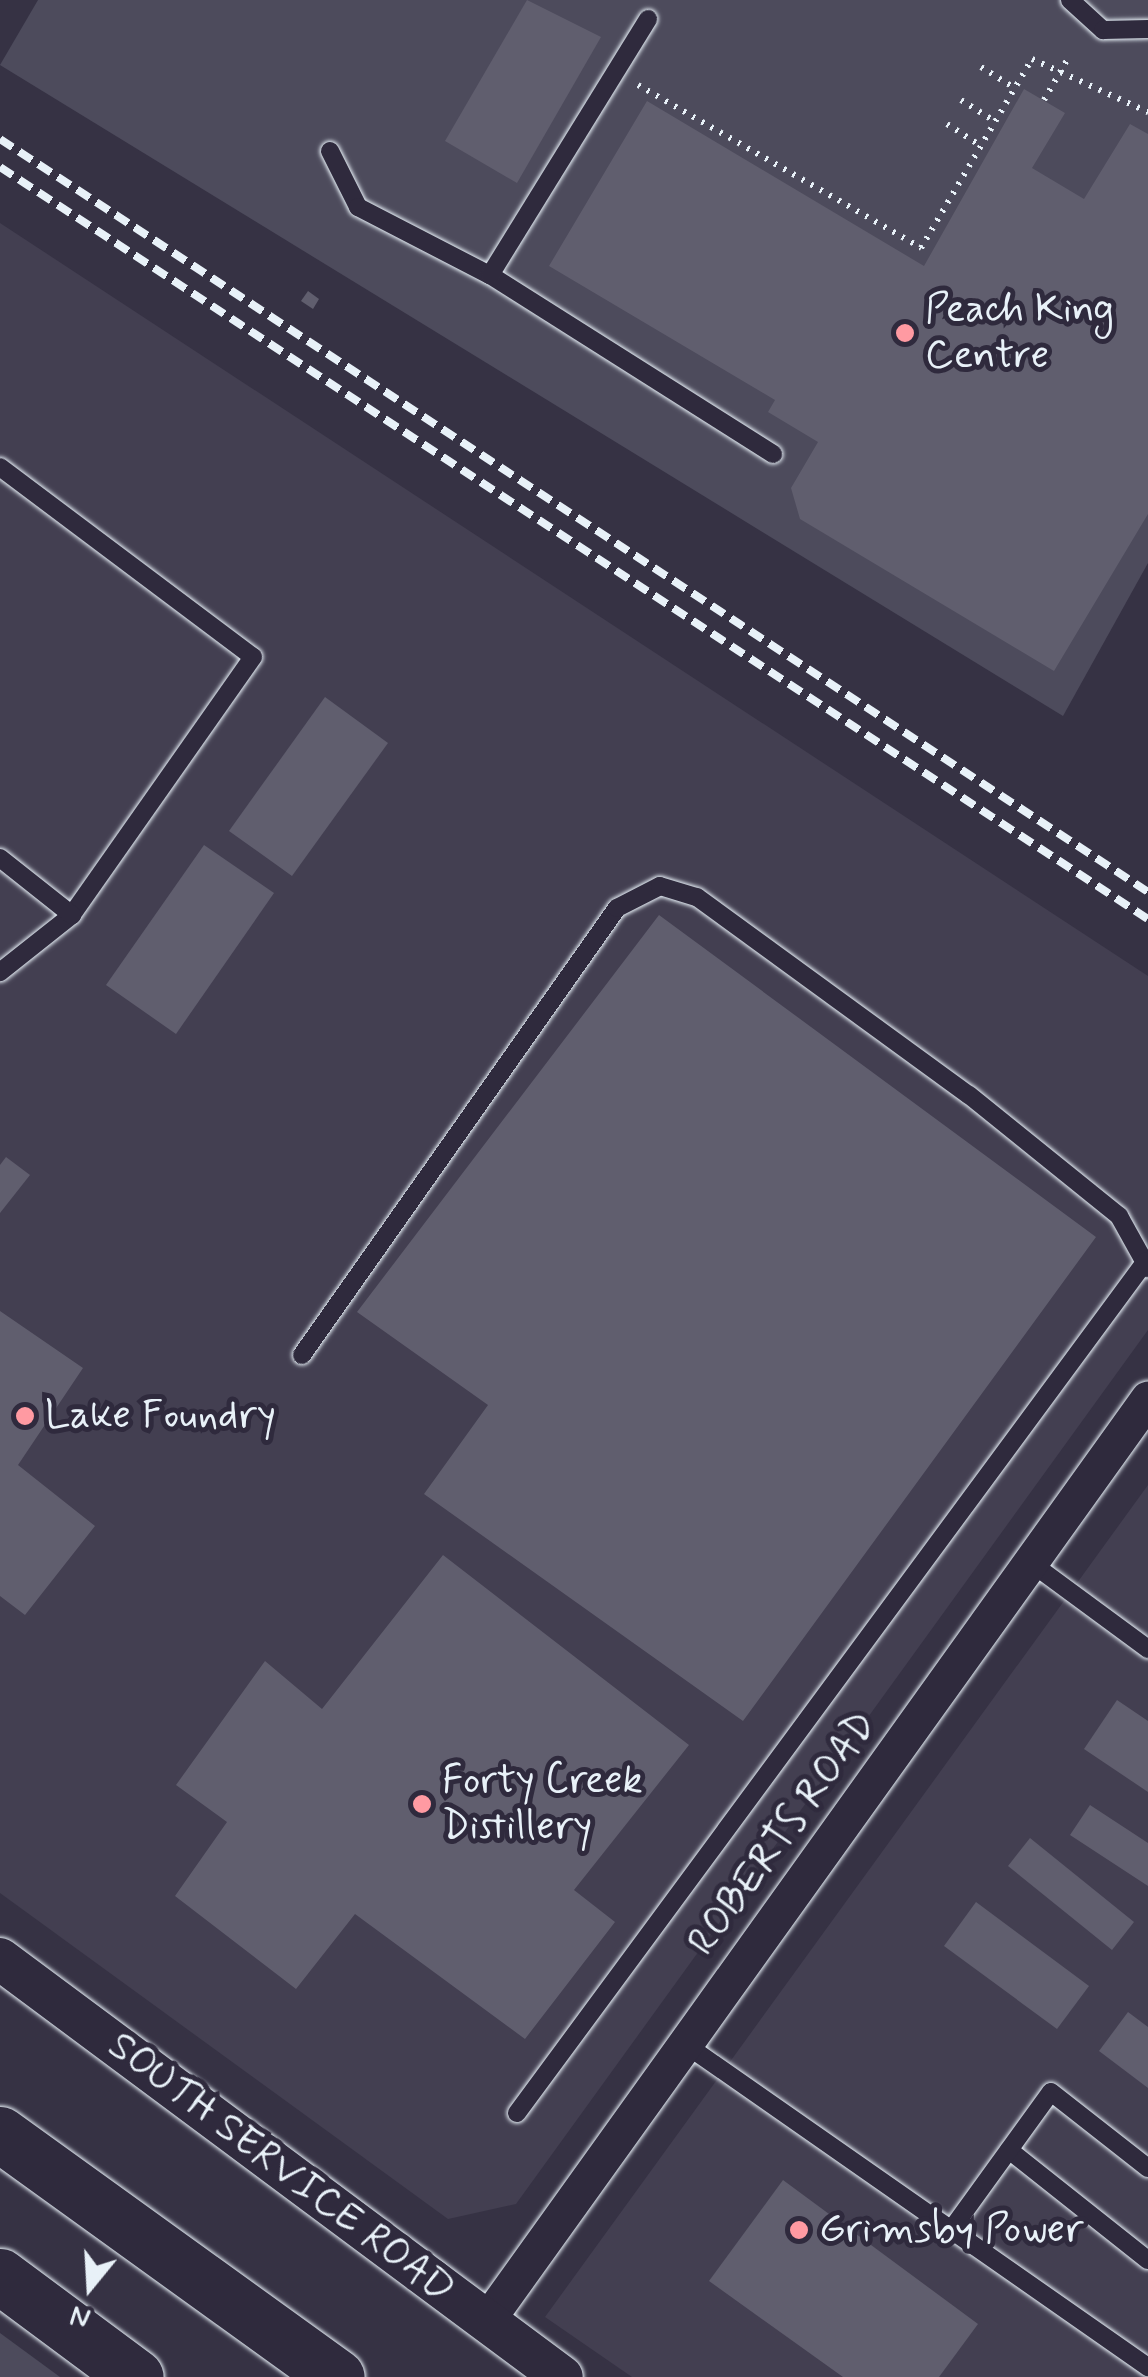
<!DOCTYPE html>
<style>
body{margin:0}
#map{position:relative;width:1148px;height:2377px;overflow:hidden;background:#363244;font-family:Mynerve,sans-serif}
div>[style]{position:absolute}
.built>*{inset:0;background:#433f51}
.green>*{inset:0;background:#4d4b5c}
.building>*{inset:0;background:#605e6e}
.path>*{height:6px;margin-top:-3px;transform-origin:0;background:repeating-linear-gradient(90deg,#e8f1f8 0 2.5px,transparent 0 10.5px)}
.roads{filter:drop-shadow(0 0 2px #e8f1f8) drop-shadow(0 0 2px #e8f1f8)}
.service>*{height:18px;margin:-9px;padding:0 9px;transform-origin:9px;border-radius:9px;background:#2f2a3d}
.minor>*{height:35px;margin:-17.5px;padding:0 17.5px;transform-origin:17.5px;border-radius:17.5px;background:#2f2a3d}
.tertiary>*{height:42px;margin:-21px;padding:0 21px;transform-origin:21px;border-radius:21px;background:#2f2a3d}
.motorway>*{height:55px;margin:-27.5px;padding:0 27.5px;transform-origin:27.5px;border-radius:27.5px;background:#2f2a3d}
.rail>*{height:8px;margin-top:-4px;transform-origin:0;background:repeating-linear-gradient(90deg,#e8f1f8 0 15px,transparent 0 23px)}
.dots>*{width:28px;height:28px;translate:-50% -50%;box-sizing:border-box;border:5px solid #2f2a3d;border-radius:50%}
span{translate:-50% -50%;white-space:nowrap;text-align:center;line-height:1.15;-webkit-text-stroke:10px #2f2a3d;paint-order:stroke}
.poi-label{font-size:40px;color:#e8f1f8}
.left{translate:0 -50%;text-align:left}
.street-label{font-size:40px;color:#e8f1f8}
.north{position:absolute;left:40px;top:2237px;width:100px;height:100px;-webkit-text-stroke:8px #2f2a3d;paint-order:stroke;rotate:198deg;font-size:28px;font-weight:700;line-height:40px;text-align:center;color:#e8f1f8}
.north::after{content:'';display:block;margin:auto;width:35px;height:45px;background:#e8f1f8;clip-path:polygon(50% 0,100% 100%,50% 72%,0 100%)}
</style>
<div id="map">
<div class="built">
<i style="clip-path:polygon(0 223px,1148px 976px,1148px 1330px,516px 2204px,448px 2219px,0 1893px)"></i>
<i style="clip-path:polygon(1148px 1485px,1148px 2377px,632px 2377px,545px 2317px)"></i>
</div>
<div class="green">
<i style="clip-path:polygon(38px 0,1148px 0,1148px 563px,1063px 716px,0 65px)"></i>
<i style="clip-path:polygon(0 2333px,60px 2377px,0 2377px)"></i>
</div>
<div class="building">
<i style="clip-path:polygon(527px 0,601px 37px,517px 183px,445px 141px)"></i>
<i style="clip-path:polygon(1024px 89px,1065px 113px,1032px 168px,1084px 199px,1130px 124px,1148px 134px,1148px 514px,1054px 671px,800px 519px,791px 488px,818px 442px,768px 412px,775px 400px,549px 266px,647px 101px,924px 266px)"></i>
<i style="clip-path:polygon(308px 291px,319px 299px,313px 309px,301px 301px)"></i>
<i style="clip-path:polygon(325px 697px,388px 743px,292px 876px,229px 831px)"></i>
<i style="clip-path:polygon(204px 845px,274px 893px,176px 1034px,106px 985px)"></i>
<i style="clip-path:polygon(659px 915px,1096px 1237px,743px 1721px,424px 1494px,488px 1405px,357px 1312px)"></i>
<i style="clip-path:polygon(6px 1157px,30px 1175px,0 1213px,0 1165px)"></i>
<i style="clip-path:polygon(0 1311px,83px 1368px,18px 1465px,95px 1526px,25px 1615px,0 1596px)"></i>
<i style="clip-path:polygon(443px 1555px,689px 1745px,574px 1890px,615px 1922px,525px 2039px,355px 1914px,296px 1989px,175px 1896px,227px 1822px,176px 1785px,265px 1661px,322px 1709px)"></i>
<i style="clip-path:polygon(1117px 1700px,1148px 1721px,1148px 1792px,1084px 1749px)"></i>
<i style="clip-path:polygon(1090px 1805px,1148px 1843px,1148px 1886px,1070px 1835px)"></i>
<i style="clip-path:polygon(1030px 1838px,1134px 1922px,1112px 1950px,1008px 1866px)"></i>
<i style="clip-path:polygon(976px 1902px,1089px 1986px,1057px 2029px,944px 1946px)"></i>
<i style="clip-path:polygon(1128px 2012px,1148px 2027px,1148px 2088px,1099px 2051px)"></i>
<i style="clip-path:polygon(783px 2180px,978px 2324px,939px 2377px,843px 2377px,709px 2281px)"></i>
</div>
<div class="path">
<i style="left:981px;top:67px;width:40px;rotate:32deg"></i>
<i style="left:638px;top:85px;width:327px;rotate:29.9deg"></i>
<i style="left:921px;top:248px;width:219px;rotate:-59.6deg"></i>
<i style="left:1032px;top:59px;width:128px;rotate:24.6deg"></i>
<i style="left:961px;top:100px;width:41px;rotate:32.2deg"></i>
<i style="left:1044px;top:100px;width:46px;rotate:-60.1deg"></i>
<i style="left:947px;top:124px;width:40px;rotate:32.9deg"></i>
</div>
<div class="roads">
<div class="service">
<i style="left:1070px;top:0;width:45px;rotate:42.3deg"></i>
<i style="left:1103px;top:30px;width:45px;rotate:-1.3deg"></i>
<i style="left:330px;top:151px;width:63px;rotate:63.4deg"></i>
<i style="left:358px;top:207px;width:148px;rotate:27.3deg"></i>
<i style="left:490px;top:275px;width:335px;rotate:32.3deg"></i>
<i style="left:490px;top:275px;width:301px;rotate:-58.3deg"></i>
<i style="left:0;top:467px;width:316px;rotate:36.9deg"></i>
<i style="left:253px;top:657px;width:315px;rotate:125.1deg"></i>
<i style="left:72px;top:915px;width:92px;rotate:141.6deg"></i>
<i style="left:0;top:858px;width:92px;rotate:38.4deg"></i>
<i style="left:302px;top:1355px;width:547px;rotate:-54.83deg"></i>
<i style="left:617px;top:908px;width:48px;rotate:-27.1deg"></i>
<i style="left:660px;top:886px;width:39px;rotate:17deg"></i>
<i style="left:697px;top:897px;width:336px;rotate:36.1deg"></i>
<i style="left:969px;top:1095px;width:193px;rotate:38.9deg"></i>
<i style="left:1119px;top:1216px;width:60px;rotate:60.9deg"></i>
<i style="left:1030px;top:1562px;width:147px;rotate:36.4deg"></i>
<i style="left:685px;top:2044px;width:565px;rotate:34.9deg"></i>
<i style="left:517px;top:2113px;width:1058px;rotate:-53.57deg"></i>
<i style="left:1009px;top:2150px;width:177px;rotate:38.4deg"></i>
<i style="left:951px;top:2230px;width:170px;rotate:-54.1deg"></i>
<i style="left:1051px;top:2092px;width:123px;rotate:38.1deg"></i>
</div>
<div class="minor">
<i style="left:487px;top:2320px;width:1134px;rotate:-54.36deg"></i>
</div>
<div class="tertiary">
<i style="left:0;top:1959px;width:700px;rotate:36.64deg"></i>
</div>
<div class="motorway">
<i style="left:0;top:2134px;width:415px;rotate:35.8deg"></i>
<i style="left:0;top:2276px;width:169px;rotate:36.6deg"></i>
</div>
</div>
<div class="rail">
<i style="left:0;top:139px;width:1373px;rotate:33.26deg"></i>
<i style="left:0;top:167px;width:1372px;rotate:33.23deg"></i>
</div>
<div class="dots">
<i style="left:905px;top:333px;background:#ff9aa2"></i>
<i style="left:25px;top:1416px;background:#ff9aa2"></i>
<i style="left:422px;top:1804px;background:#ff9aa2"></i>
<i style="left:799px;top:2230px;background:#ff9aa2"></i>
</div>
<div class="poi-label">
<span class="left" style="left:925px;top:333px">Peach King<br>Centre</span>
<span class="left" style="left:45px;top:1416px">Lake Foundry</span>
<span class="left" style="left:442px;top:1804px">Forty Creek<br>Distillery</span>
<span class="left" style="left:819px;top:2230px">Grimsby Power</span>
</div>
<div class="street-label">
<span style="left:783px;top:1834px;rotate:-54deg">ROBERTS ROAD</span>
<span style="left:281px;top:2168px;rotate:37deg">SOUTH SERVICE ROAD</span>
</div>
<div class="north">N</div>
</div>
